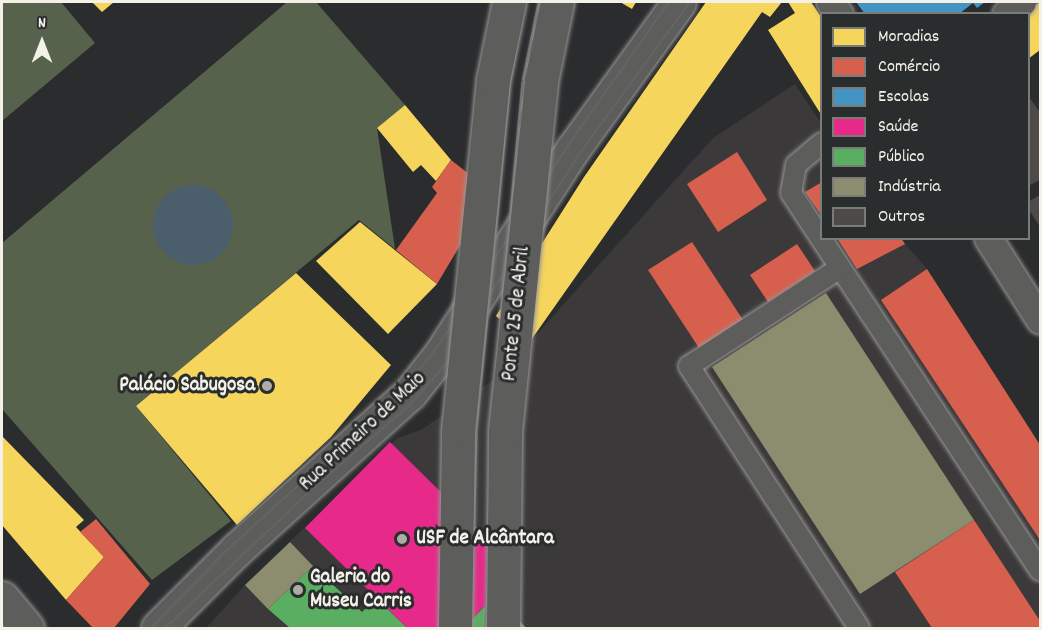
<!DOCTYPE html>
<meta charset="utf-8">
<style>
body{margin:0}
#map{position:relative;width:1042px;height:630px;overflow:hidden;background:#2b2c2d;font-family:Dekko,sans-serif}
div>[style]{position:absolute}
.built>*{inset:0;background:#3c393a}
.green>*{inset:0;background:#57624d}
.water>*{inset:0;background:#4a5f6b}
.round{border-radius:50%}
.homes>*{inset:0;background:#f6d55c}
.shops>*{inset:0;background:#d6604d}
.schools>*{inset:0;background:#4393c3}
.health>*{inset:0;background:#e7298a}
.public>*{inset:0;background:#5aae61}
.industry>*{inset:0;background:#8c8c6e}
.building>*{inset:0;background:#4e4a4a}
.roads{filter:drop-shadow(0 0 2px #979796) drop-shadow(0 0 2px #979796)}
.pedestrian>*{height:20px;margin:-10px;padding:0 10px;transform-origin:10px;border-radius:10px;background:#5d5d5c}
.minor>*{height:27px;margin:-13.5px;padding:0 13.5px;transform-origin:13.5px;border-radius:13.5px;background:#5d5d5c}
.tertiary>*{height:33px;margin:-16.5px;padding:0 16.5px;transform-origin:16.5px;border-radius:16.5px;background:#5d5d5c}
.secondary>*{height:33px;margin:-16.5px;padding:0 16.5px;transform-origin:16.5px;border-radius:16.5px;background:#5d5d5c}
.tram>*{height:1.5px;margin:-0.75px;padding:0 0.75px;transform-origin:0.75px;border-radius:0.75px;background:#646464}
.rail>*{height:7px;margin-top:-3.5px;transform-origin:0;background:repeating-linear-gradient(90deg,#2a2d2e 0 14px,#646464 0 28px);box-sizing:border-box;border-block:2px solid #646464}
.bridges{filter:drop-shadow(0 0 2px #979796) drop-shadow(0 0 2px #979796)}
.motorway-bridge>*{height:33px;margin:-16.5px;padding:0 16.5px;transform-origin:16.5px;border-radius:16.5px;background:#5d5d5c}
.dots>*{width:16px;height:16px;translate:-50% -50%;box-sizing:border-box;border:3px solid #2a2d2e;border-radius:50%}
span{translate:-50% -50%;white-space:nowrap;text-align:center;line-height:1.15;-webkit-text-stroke:6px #2a2d2e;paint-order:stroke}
.street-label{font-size:21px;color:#f4f1e8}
.poi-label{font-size:21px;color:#f4f1e8;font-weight:700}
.right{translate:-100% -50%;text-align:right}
.left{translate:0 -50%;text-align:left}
.frame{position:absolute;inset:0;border:3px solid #f4f1e8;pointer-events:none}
.legend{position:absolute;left:820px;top:12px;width:210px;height:228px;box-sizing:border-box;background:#2a2d2e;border:2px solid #7b7b78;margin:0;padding:8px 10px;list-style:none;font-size:18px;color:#f4f1e8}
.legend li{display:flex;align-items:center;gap:12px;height:30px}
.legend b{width:30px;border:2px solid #7b7b78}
.north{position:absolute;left:12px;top:12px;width:60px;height:60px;-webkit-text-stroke:4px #2a2d2e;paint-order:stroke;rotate:0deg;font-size:16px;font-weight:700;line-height:24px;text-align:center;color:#f4f1e8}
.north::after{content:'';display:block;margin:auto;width:21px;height:27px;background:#f4f1e8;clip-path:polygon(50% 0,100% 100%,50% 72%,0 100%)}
</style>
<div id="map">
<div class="built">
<i style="clip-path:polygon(795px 84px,821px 123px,822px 238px,901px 239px,927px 269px,1040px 445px,1040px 628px,206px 628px,245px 585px,397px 438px,421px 430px,499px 376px,713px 138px)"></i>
</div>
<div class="green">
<i style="clip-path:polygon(2px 2px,61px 2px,95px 43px,2px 121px)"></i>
<i style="clip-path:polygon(287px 2px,316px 2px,405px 105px,377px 128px,395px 249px,359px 220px,136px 406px,231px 521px,152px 580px,2px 409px,2px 243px)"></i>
</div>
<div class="water">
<i class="round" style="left:153px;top:185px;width:80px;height:80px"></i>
</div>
<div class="homes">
<i style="clip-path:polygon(92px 2px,114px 2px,102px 12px)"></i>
<i style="clip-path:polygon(620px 2px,636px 2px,632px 9px)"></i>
<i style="clip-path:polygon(706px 2px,782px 2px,770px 17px,762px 12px,529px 343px,496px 316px,584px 177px)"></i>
<i style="clip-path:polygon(788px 2px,811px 2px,822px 18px,822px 116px,768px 30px,795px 13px)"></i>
<i style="clip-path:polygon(1040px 2px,1040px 50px,1028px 59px,1028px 14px,1022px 14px)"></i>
<i style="clip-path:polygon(405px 105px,451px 160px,436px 181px,421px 165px,413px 172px,377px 128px)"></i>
<i style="clip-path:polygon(360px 222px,437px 284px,388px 334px,316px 261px)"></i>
<i style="clip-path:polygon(296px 273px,391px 365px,331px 437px,237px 525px,136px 406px)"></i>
<i style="clip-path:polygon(2px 436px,84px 520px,76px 527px,104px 557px,66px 600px,2px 525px)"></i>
</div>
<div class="shops">
<i style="clip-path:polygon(737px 152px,767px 200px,718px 232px,687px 184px)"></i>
<i style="clip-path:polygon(451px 160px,492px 192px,437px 284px,396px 250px,437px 193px,432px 187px)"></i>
<i style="clip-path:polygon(822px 182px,822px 216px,805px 192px)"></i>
<i style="clip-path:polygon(837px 238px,901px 238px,905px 244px,857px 269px)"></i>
<i style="clip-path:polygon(692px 242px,743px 320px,699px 348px,648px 270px)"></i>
<i style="clip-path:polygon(797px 244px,815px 271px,768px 302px,750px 275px)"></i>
<i style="clip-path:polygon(927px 269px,1040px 445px,1040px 540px,881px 300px)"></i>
<i style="clip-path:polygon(96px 519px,150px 584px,114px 628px,93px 628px,66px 600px,104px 557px,80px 532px)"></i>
<i style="clip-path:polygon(974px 520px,1040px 621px,1040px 628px,932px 628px,895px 572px)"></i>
</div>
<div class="schools">
<i style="clip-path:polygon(856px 2px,985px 2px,977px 8px,973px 3px,959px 14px,865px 14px)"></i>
</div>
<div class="health">
<i style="clip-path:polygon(390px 442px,520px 570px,463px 628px,407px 628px,305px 528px)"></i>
</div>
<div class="public">
<i style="clip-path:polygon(313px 566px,362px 612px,376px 598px,407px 628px,290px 628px,268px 609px)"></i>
<i style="clip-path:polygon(497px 594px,526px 628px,463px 628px)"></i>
</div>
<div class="industry">
<i style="clip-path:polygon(826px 293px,974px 520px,860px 594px,712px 367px)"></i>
<i style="clip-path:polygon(290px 542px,313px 566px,268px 609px,245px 585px)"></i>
</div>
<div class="building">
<i style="clip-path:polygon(1028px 96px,1040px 112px,1040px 180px,1028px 186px)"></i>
<i style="clip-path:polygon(1040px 195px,1040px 227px,1028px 208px,1028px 202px)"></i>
</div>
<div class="roads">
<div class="pedestrian">
<i style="left:822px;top:143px;width:34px;rotate:140deg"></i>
<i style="left:796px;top:165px;width:28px;rotate:100deg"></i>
<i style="left:791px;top:193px;width:452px;rotate:56.6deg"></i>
<i style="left:840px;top:268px;width:180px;rotate:147deg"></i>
<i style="left:689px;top:366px;width:312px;rotate:57deg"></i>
</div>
<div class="minor">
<i style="left:830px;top:2px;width:15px;rotate:53deg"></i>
<i style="left:1006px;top:14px;width:20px;rotate:-37deg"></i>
<i style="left:988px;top:238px;width:97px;rotate:57.6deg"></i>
</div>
<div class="tertiary">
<i style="left:2px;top:598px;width:39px;rotate:50deg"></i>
</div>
<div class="secondary">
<i style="left:158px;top:628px;width:110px;rotate:-45deg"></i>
<i style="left:236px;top:550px;width:234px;rotate:-42.1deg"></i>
<i style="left:410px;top:393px;width:48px;rotate:-51.7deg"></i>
<i style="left:440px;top:355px;width:245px;rotate:-57.2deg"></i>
<i style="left:573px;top:149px;width:181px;rotate:-54.2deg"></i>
</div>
</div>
<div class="tram">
<i style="left:151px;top:628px;width:109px;rotate:-45.7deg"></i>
<i style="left:227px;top:550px;width:234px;rotate:-42.2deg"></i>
<i style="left:400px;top:393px;width:57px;rotate:-50.7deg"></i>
<i style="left:436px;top:349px;width:244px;rotate:-57deg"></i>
<i style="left:569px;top:144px;width:174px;rotate:-54.8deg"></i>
<i style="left:165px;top:628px;width:212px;rotate:-43.3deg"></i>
<i style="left:319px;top:483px;width:120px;rotate:-40.6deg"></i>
<i style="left:410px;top:405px;width:55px;rotate:-48.7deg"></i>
<i style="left:446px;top:364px;width:250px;rotate:-57.6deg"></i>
<i style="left:580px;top:153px;width:187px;rotate:-53.9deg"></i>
</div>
<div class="rail">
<i style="left:469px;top:628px;width:197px;rotate:-88.5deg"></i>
<i style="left:474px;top:431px;width:353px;rotate:-84.5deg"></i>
<i style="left:508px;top:80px;width:79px;rotate:-79.1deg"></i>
<i style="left:488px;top:628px;width:197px;rotate:-88.5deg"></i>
<i style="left:493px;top:431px;width:351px;rotate:-84.8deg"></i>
<i style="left:525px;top:81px;width:81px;rotate:-78.6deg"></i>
</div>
<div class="bridges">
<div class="motorway-bridge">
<i style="left:455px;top:628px;width:197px;rotate:-89.1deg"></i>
<i style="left:458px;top:431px;width:353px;rotate:-84.3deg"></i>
<i style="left:493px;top:80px;width:80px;rotate:-78.4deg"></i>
<i style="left:503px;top:628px;width:197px;rotate:-89.4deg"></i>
<i style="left:505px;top:431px;width:352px;rotate:-84.1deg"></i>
<i style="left:541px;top:81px;width:81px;rotate:-78.6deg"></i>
</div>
</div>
<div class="dots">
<i style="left:267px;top:386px;background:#aeaca7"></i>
<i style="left:402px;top:539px;background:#aeaca7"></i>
<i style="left:298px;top:590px;background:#aeaca7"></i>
</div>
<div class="street-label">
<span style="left:517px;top:314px;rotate:-84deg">Ponte 25 de Abril</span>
<span style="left:363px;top:432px;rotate:-43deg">Rua Primeiro de Maio</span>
</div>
<div class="poi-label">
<span class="right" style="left:255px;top:386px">Palácio Sabugosa</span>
<span class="left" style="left:416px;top:539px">USF de Alcântara</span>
<span class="left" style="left:310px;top:590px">Galeria do<br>Museu Carris</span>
</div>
<div class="frame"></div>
<ul class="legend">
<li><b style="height:16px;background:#f6d55c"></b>Moradias</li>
<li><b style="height:16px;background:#d6604d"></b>Comércio</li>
<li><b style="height:16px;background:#4393c3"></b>Escolas</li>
<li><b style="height:16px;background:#e7298a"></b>Saúde</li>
<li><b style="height:16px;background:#5aae61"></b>Público</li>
<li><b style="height:16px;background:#8c8c6e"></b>Indústria</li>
<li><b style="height:16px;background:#4e4a4a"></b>Outros</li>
</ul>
<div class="north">N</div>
</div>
